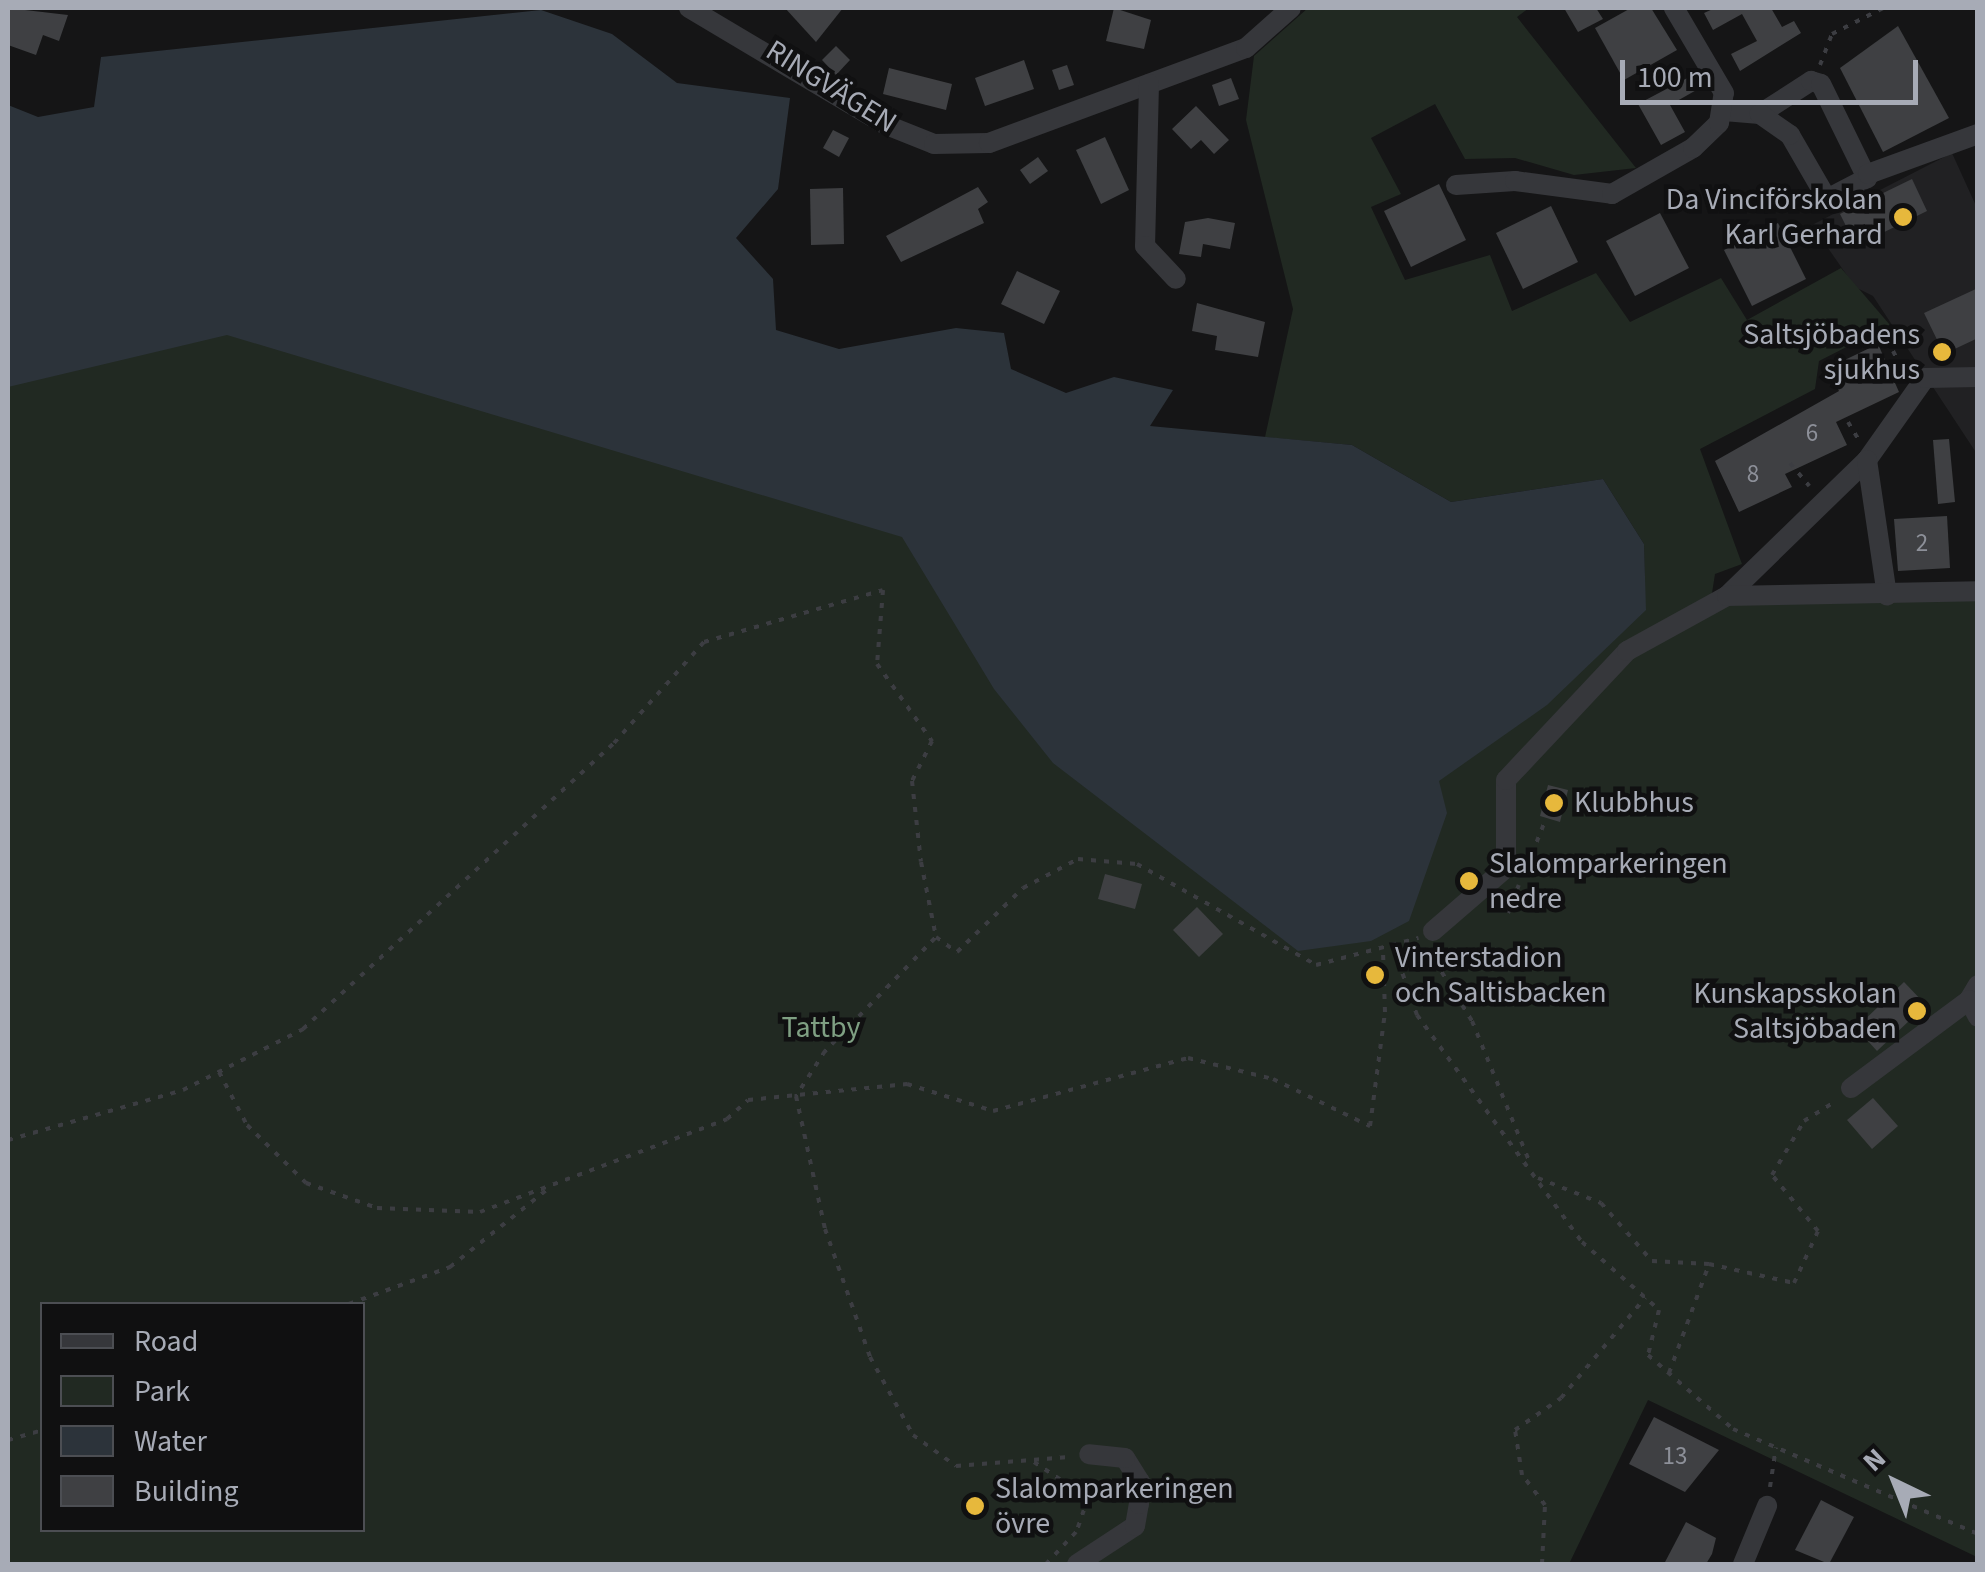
<!DOCTYPE html>
<meta charset="utf-8">
<style>
body{margin:0}
#map{position:relative;width:1985px;height:1572px;overflow:hidden;background:#151516;font-family:"Source Sans 3",sans-serif}
div>[style]{position:absolute}
.built>*{inset:0;background:#212123}
.green>*{inset:0;background:#212922}
.water>*{inset:0;background:#2c333a}
.building>*{inset:0;background:#3f4043}
.path>*{height:4px;margin-top:-2px;transform-origin:0;background:repeating-linear-gradient(90deg,#3c3d42 0 5px,transparent 0 13px)}
.minor>*{height:20px;margin:-10px;padding:0 10px;transform-origin:10px;border-radius:10px;background:#36373b}
.dots>*{width:28px;height:28px;translate:-50% -50%;box-sizing:border-box;border:5px solid #101011;border-radius:50%}
span{translate:-50% -50%;white-space:nowrap;text-align:center;line-height:1.15;-webkit-text-stroke:9px #101011;paint-order:stroke}
.number-label{font-size:25px;color:#8d9099}
.number-label span{-webkit-text-stroke-width:0}
.street-label{font-size:30px;color:#a7abb6}
.poi-label{font-size:30px;color:#a7abb6}
.right{translate:-100% -50%;text-align:right}
.left{translate:0 -50%;text-align:left}
.park-label{font-size:30px;color:#7fa083}
.frame{position:absolute;inset:0;border:10px solid #a7abb6;pointer-events:none}
.legend{position:absolute;left:40px;top:1302px;width:325px;height:230px;box-sizing:border-box;background:#101011;border:2px solid #4c4e53;margin:0;padding:12px 18px;list-style:none;font-size:30px;color:#a7abb6}
.legend li{display:flex;align-items:center;gap:20px;height:50px}
.legend b{width:50px;border:2px solid #4c4e53}
.north{position:absolute;left:1845px;top:1432px;width:100px;height:100px;-webkit-text-stroke:8px #101011;paint-order:stroke;rotate:317deg;font-size:28px;font-weight:700;line-height:40px;text-align:center;color:#a7abb6}
.north::after{content:'';display:block;margin:auto;width:35px;height:45px;background:#a7abb6;clip-path:polygon(50% 0,100% 100%,50% 72%,0 100%)}
.scale{position:absolute;left:1620px;top:60px;width:298px;height:45px;box-sizing:border-box;border:5px solid #a7abb6;border-top:0;padding-left:12px;font-size:30px;line-height:35px;white-space:nowrap;color:#a7abb6;-webkit-text-stroke:8px #101011;paint-order:stroke}
</style>
<div id="map">
<div class="built">
<i style="clip-path:polygon(1952px 153px,1977px 208px,1977px 454px,1873px 296px,1855px 287px,1812px 225px)"></i>
</div>
<div class="green">
<i style="clip-path:polygon(evenodd,1308px 8px,1529px 8px,1517px 17px,1636px 168px,1574px 175px,1515px 158px,1465px 159px,1435px 104px,1371px 138px,1401px 194px,1371px 207px,1405px 280px,1490px 255px,1512px 311px,1596px 273px,1630px 322px,1721px 278px,1747px 320px,1841px 268px,1890px 325px,1819px 361px,1815px 389px,1700px 449px,1742px 564px,1715px 574px,1710px 606px,1977px 597px,1977px 1557px,1648px 1400px,1569px 1564px,8px 1564px,8px 246px,661px 337px,1645px 605px,1644px 544px,1603px 479px,1451px 502px,1352px 445px,1265px 437px,1293px 309px,1246px 120px,1254px 56px,1308px 8px,42px 1304px,362px 1304px,362px 1530px,42px 1530px,42px 1304px)"></i>
</div>
<div class="water">
<i style="clip-path:polygon(541px 10px,612px 34px,677px 83px,790px 98px,778px 189px,736px 238px,773px 279px,776px 330px,839px 349px,956px 328px,1004px 333px,1011px 369px,1066px 393px,1114px 377px,1173px 390px,1150px 426px,1352px 445px,1451px 502px,1603px 479px,1644px 544px,1646px 610px,1547px 705px,1439px 781px,1447px 813px,1409px 921px,1371px 941px,1298px 951px,1053px 763px,994px 689px,902px 537px,227px 335px,8px 387px,8px 105px,38px 117px,94px 107px,101px 57px)"></i>
</div>
<div class="building">
<i style="clip-path:polygon(8px 8px,68px 15px,59px 41px,43px 35px,36px 55px,8px 45px)"></i>
<i style="clip-path:polygon(785px 8px,843px 8px,816px 42px)"></i>
<i style="clip-path:polygon(1114px 8px,1151px 20px,1144px 49px,1106px 41px)"></i>
<i style="clip-path:polygon(1564px 8px,1596px 8px,1603px 19px,1578px 32px)"></i>
<i style="clip-path:polygon(1631px 8px,1651px 8px,1677px 50px,1624px 80px,1595px 28px)"></i>
<i style="clip-path:polygon(1715px 8px,1771px 8px,1782px 27px,1794px 21px,1801px 33px,1740px 71px,1731px 54px,1757px 41px,1742px 14px,1713px 30px,1704px 13px)"></i>
<i style="clip-path:polygon(1898px 26px,1949px 118px,1883px 152px,1840px 68px)"></i>
<i style="clip-path:polygon(836px 46px,850px 60px,836px 75px,822px 60px)"></i>
<i style="clip-path:polygon(1024px 60px,1034px 89px,985px 106px,975px 78px)"></i>
<i style="clip-path:polygon(1067px 65px,1074px 85px,1059px 90px,1052px 70px)"></i>
<i style="clip-path:polygon(889px 68px,952px 84px,946px 110px,883px 94px)"></i>
<i style="clip-path:polygon(1693px 75px,1700px 88px,1670px 105px,1685px 132px,1661px 145px,1638px 104px)"></i>
<i style="clip-path:polygon(1231px 78px,1239px 99px,1219px 106px,1212px 85px)"></i>
<i style="clip-path:polygon(1196px 106px,1229px 140px,1214px 154px,1201px 140px,1191px 149px,1172px 129px)"></i>
<i style="clip-path:polygon(833px 130px,849px 138px,839px 157px,823px 148px)"></i>
<i style="clip-path:polygon(1105px 137px,1129px 190px,1101px 204px,1076px 150px)"></i>
<i style="clip-path:polygon(1038px 157px,1048px 171px,1030px 184px,1020px 170px)"></i>
<i style="clip-path:polygon(1912px 179px,1927px 211px,1856px 246px,1840px 214px)"></i>
<i style="clip-path:polygon(1439px 184px,1466px 240px,1411px 267px,1384px 211px)"></i>
<i style="clip-path:polygon(978px 187px,988px 202px,978px 209px,984px 223px,901px 262px,886px 236px)"></i>
<i style="clip-path:polygon(843px 188px,844px 244px,811px 245px,810px 189px)"></i>
<i style="clip-path:polygon(1551px 206px,1578px 262px,1523px 289px,1496px 233px)"></i>
<i style="clip-path:polygon(1660px 213px,1689px 268px,1635px 296px,1606px 241px)"></i>
<i style="clip-path:polygon(1208px 218px,1235px 223px,1230px 249px,1203px 244px,1201px 257px,1179px 254px,1185px 222px)"></i>
<i style="clip-path:polygon(1778px 223px,1806px 279px,1752px 306px,1724px 250px)"></i>
<i style="clip-path:polygon(1017px 271px,1060px 291px,1044px 324px,1001px 304px)"></i>
<i style="clip-path:polygon(1978px 288px,1978px 338px,1944px 354px,1924px 313px)"></i>
<i style="clip-path:polygon(1197px 303px,1265px 322px,1258px 357px,1215px 350px,1217px 336px,1192px 331px)"></i>
<i style="clip-path:polygon(1878px 344px,1899px 392px,1836px 422px,1847px 445px,1785px 474px,1792px 487px,1739px 512px,1715px 461px,1839px 391px,1828px 368px)"></i>
<i style="clip-path:polygon(1949px 439px,1955px 502px,1938px 504px,1933px 440px)"></i>
<i style="clip-path:polygon(1947px 516px,1950px 568px,1898px 571px,1894px 519px)"></i>
<i style="clip-path:polygon(1548px 785px,1568px 790px,1560px 822px,1540px 816px)"></i>
<i style="clip-path:polygon(1105px 874px,1142px 884px,1135px 909px,1098px 899px)"></i>
<i style="clip-path:polygon(1197px 907px,1223px 934px,1199px 957px,1173px 930px)"></i>
<i style="clip-path:polygon(1904px 982px,1926px 1005px,1877px 1051px,1856px 1028px)"></i>
<i style="clip-path:polygon(1873px 1098px,1898px 1126px,1872px 1149px,1847px 1120px)"></i>
<i style="clip-path:polygon(1654px 1417px,1719px 1450px,1685px 1492px,1629px 1464px)"></i>
<i style="clip-path:polygon(1821px 1500px,1854px 1517px,1829px 1564px,1795px 1550px)"></i>
<i style="clip-path:polygon(1686px 1522px,1716px 1538px,1712px 1554px,1706px 1564px,1664px 1564px)"></i>
</div>
<div class="path">
<i style="left:1820px;top:65px;width:33px;rotate:-69deg"></i>
<i style="left:1832px;top:34px;width:57px;rotate:-27deg"></i>
<i style="left:1893px;top:351px;width:27px;rotate:63deg"></i>
<i style="left:1848px;top:422px;width:21px;rotate:59deg"></i>
<i style="left:1790px;top:463px;width:30px;rotate:50deg"></i>
<i style="left:1527px;top:866px;width:48px;rotate:-68.2deg"></i>
<i style="left:1508px;top:913px;width:30px;rotate:-69deg"></i>
<i style="left:935px;top:938px;width:158px;rotate:134.2deg"></i>
<i style="left:825px;top:1051px;width:54px;rotate:122.8deg"></i>
<i style="left:796px;top:1096px;width:136px;rotate:77.7deg"></i>
<i style="left:825px;top:1229px;width:136px;rotate:70.6deg"></i>
<i style="left:870px;top:1357px;width:89px;rotate:61.1deg"></i>
<i style="left:913px;top:1435px;width:53px;rotate:35.8deg"></i>
<i style="left:956px;top:1466px;width:113px;rotate:-4.6deg"></i>
<i style="left:1394px;top:949px;width:70px;rotate:70.8deg"></i>
<i style="left:1417px;top:1015px;width:281px;rotate:54deg"></i>
<i style="left:1582px;top:1242px;width:103px;rotate:41.4deg"></i>
<i style="left:1659px;top:1310px;width:46px;rotate:103.7deg"></i>
<i style="left:1648px;top:1355px;width:113px;rotate:41deg"></i>
<i style="left:1733px;top:1429px;width:267px;rotate:23.2deg"></i>
<i style="left:1428px;top:950px;width:84px;rotate:58.2deg"></i>
<i style="left:1472px;top:1021px;width:151px;rotate:67.8deg"></i>
<i style="left:219px;top:1072px;width:60px;rotate:62.2deg"></i>
<i style="left:247px;top:1125px;width:83px;rotate:44.5deg"></i>
<i style="left:306px;top:1183px;width:75px;rotate:19.4deg"></i>
<i style="left:377px;top:1208px;width:103px;rotate:2.2deg"></i>
<i style="left:480px;top:1212px;width:264px;rotate:-20.6deg"></i>
<i style="left:727px;top:1119px;width:28px;rotate:-42deg"></i>
<i style="left:748px;top:1100px;width:160px;rotate:-5.7deg"></i>
<i style="left:907px;top:1084px;width:90px;rotate:17.4deg"></i>
<i style="left:993px;top:1111px;width:202px;rotate:-15.2deg"></i>
<i style="left:1188px;top:1058px;width:88px;rotate:13.9deg"></i>
<i style="left:1273px;top:1079px;width:108px;rotate:25.9deg"></i>
<i style="left:1370px;top:1126px;width:115px;rotate:-82.5deg"></i>
<i style="left:1385px;top:1012px;width:59px;rotate:-91.9deg"></i>
<i style="left:8px;top:1140px;width:182px;rotate:-15.9deg"></i>
<i style="left:183px;top:1090px;width:135px;rotate:-26.9deg"></i>
<i style="left:303px;top:1029px;width:423px;rotate:-42.6deg"></i>
<i style="left:614px;top:743px;width:135px;rotate:-48.3deg"></i>
<i style="left:704px;top:642px;width:186px;rotate:-16.2deg"></i>
<i style="left:883px;top:590px;width:74px;rotate:94.6deg"></i>
<i style="left:877px;top:664px;width:95px;rotate:54.5deg"></i>
<i style="left:932px;top:741px;width:45px;rotate:116.6deg"></i>
<i style="left:912px;top:781px;width:81px;rotate:83.7deg"></i>
<i style="left:921px;top:862px;width:76px;rotate:78.7deg"></i>
<i style="left:936px;top:937px;width:26px;rotate:36deg"></i>
<i style="left:957px;top:952px;width:92px;rotate:-44.1deg"></i>
<i style="left:1023px;top:888px;width:62px;rotate:-27.8deg"></i>
<i style="left:1078px;top:859px;width:59px;rotate:4.8deg"></i>
<i style="left:1137px;top:864px;width:206px;rotate:29.4deg"></i>
<i style="left:1316px;top:965px;width:106px;rotate:-14.8deg"></i>
<i style="left:1538px;top:1178px;width:68px;rotate:21.6deg"></i>
<i style="left:1601px;top:1203px;width:77px;rotate:48.7deg"></i>
<i style="left:1652px;top:1261px;width:57px;rotate:3deg"></i>
<i style="left:349px;top:1304px;width:108px;rotate:-20.1deg"></i>
<i style="left:450px;top:1267px;width:127px;rotate:-38.6deg"></i>
<i style="left:1669px;top:1373px;width:116px;rotate:-69.8deg"></i>
<i style="left:1709px;top:1264px;width:87px;rotate:12.6deg"></i>
<i style="left:1794px;top:1283px;width:57px;rotate:-65.2deg"></i>
<i style="left:1818px;top:1231px;width:72px;rotate:-129.4deg"></i>
<i style="left:1772px;top:1175px;width:63px;rotate:-59.3deg"></i>
<i style="left:1804px;top:1121px;width:38px;rotate:-32deg"></i>
<i style="left:8px;top:1440px;width:35px;rotate:-16deg"></i>
<i style="left:1034px;top:1462px;width:65px;rotate:33.7deg"></i>
<i style="left:1088px;top:1498px;width:36px;rotate:109deg"></i>
<i style="left:1076px;top:1532px;width:44px;rotate:133.2deg"></i>
<i style="left:1770px;top:1487px;width:40px;rotate:-81.5deg"></i>
<i style="left:1542px;top:1564px;width:59px;rotate:-87.1deg"></i>
<i style="left:1545px;top:1505px;width:38px;rotate:-127deg"></i>
<i style="left:1522px;top:1475px;width:46px;rotate:-98.8deg"></i>
<i style="left:1515px;top:1430px;width:56px;rotate:-34.8deg"></i>
<i style="left:1561px;top:1398px;width:131px;rotate:-50deg"></i>
</div>
<div class="minor">
<i style="left:689px;top:8px;width:227px;rotate:30.7deg"></i>
<i style="left:884px;top:124px;width:54px;rotate:21.8deg"></i>
<i style="left:934px;top:144px;width:55px;rotate:-1deg"></i>
<i style="left:989px;top:143px;width:274px;rotate:-20.3deg"></i>
<i style="left:1246px;top:48px;width:60px;rotate:-41.6deg"></i>
<i style="left:1149px;top:84px;width:162px;rotate:91.4deg"></i>
<i style="left:1145px;top:246px;width:45px;rotate:46.8deg"></i>
<i style="left:1724px;top:111px;width:36px;rotate:5deg"></i>
<i style="left:1760px;top:114px;width:61px;rotate:-32.9deg"></i>
<i style="left:1811px;top:81px;width:10px;rotate:17deg"></i>
<i style="left:1821px;top:84px;width:105px;rotate:63.9deg"></i>
<i style="left:1867px;top:178px;width:45px;rotate:152.3deg"></i>
<i style="left:1827px;top:199px;width:74px;rotate:-120deg"></i>
<i style="left:1790px;top:135px;width:37px;rotate:-145deg"></i>
<i style="left:1868px;top:174px;width:117px;rotate:-20deg"></i>
<i style="left:1456px;top:185px;width:59px;rotate:-3.9deg"></i>
<i style="left:1515px;top:181px;width:98px;rotate:7.6deg"></i>
<i style="left:1612px;top:194px;width:93px;rotate:-29.6deg"></i>
<i style="left:1693px;top:148px;width:36px;rotate:-44deg"></i>
<i style="left:1719px;top:123px;width:30px;rotate:-81deg"></i>
<i style="left:1724px;top:93px;width:99px;rotate:-120.5deg"></i>
<i style="left:1867px;top:460px;width:100px;rotate:-54.7deg"></i>
<i style="left:1925px;top:378px;width:53px;rotate:-1.1deg"></i>
<i style="left:1727px;top:596px;width:195px;rotate:-44.2deg"></i>
<i style="left:1867px;top:460px;width:137px;rotate:81.6deg"></i>
<i style="left:1433px;top:931px;width:96px;rotate:-40.8deg"></i>
<i style="left:1506px;top:868px;width:88px;rotate:-90deg"></i>
<i style="left:1506px;top:780px;width:177px;rotate:-46.8deg"></i>
<i style="left:1627px;top:651px;width:114px;rotate:-28.8deg"></i>
<i style="left:1727px;top:596px;width:251px;rotate:-1.1deg"></i>
<i style="left:1978px;top:985px;width:17px;rotate:121deg"></i>
<i style="left:1969px;top:1000px;width:19px;rotate:62deg"></i>
<i style="left:1851px;top:1088px;width:147px;rotate:-36.7deg"></i>
<i style="left:1077px;top:1564px;width:69px;rotate:-33.2deg"></i>
<i style="left:1135px;top:1526px;width:22px;rotate:-80deg"></i>
<i style="left:1139px;top:1504px;width:22px;rotate:-87deg"></i>
<i style="left:1140px;top:1482px;width:28px;rotate:-122deg"></i>
<i style="left:1125px;top:1458px;width:36px;rotate:-174deg"></i>
<i style="left:1743px;top:1564px;width:63px;rotate:-67.5deg"></i>
</div>
<div class="dots">
<i style="left:1903px;top:217px;background:#e7b83c"></i>
<i style="left:1942px;top:352px;background:#e7b83c"></i>
<i style="left:1554px;top:803px;background:#e7b83c"></i>
<i style="left:1469px;top:881px;background:#e7b83c"></i>
<i style="left:1375px;top:975px;background:#e7b83c"></i>
<i style="left:1917px;top:1011px;background:#e7b83c"></i>
<i style="left:975px;top:1506px;background:#e7b83c"></i>
</div>
<div class="number-label">
<span style="left:1812px;top:433px">6</span>
<span style="left:1753px;top:474px">8</span>
<span style="left:1922px;top:543px">2</span>
<span style="left:1675px;top:1456px">13</span>
</div>
<div class="street-label">
<span style="left:831px;top:87px;rotate:32deg">RINGVÄGEN</span>
</div>
<div class="poi-label">
<span class="right" style="left:1883px;top:217px">Da Vinciförskolan<br>Karl Gerhard</span>
<span class="right" style="left:1920px;top:352px">Saltsjöbadens<br>sjukhus</span>
<span class="left" style="left:1574px;top:803px">Klubbhus</span>
<span class="left" style="left:1489px;top:881px">Slalomparkeringen<br>nedre</span>
<span class="left" style="left:1395px;top:975px">Vinterstadion<br>och Saltisbacken</span>
<span class="right" style="left:1897px;top:1011px">Kunskapsskolan<br>Saltsjöbaden</span>
<span class="left" style="left:995px;top:1506px">Slalomparkeringen<br>övre</span>
</div>
<div class="park-label">
<span style="left:821px;top:1028px">Tattby</span>
</div>
<div class="frame"></div>
<ul class="legend">
<li><b style="height:12px;background:#36373b"></b>Road</li>
<li><b style="height:28px;background:#212922"></b>Park</li>
<li><b style="height:28px;background:#2c333a"></b>Water</li>
<li><b style="height:28px;background:#3f4043"></b>Building</li>
</ul>
<div class="north">N</div>
<div class="scale">100 m</div>
</div>
